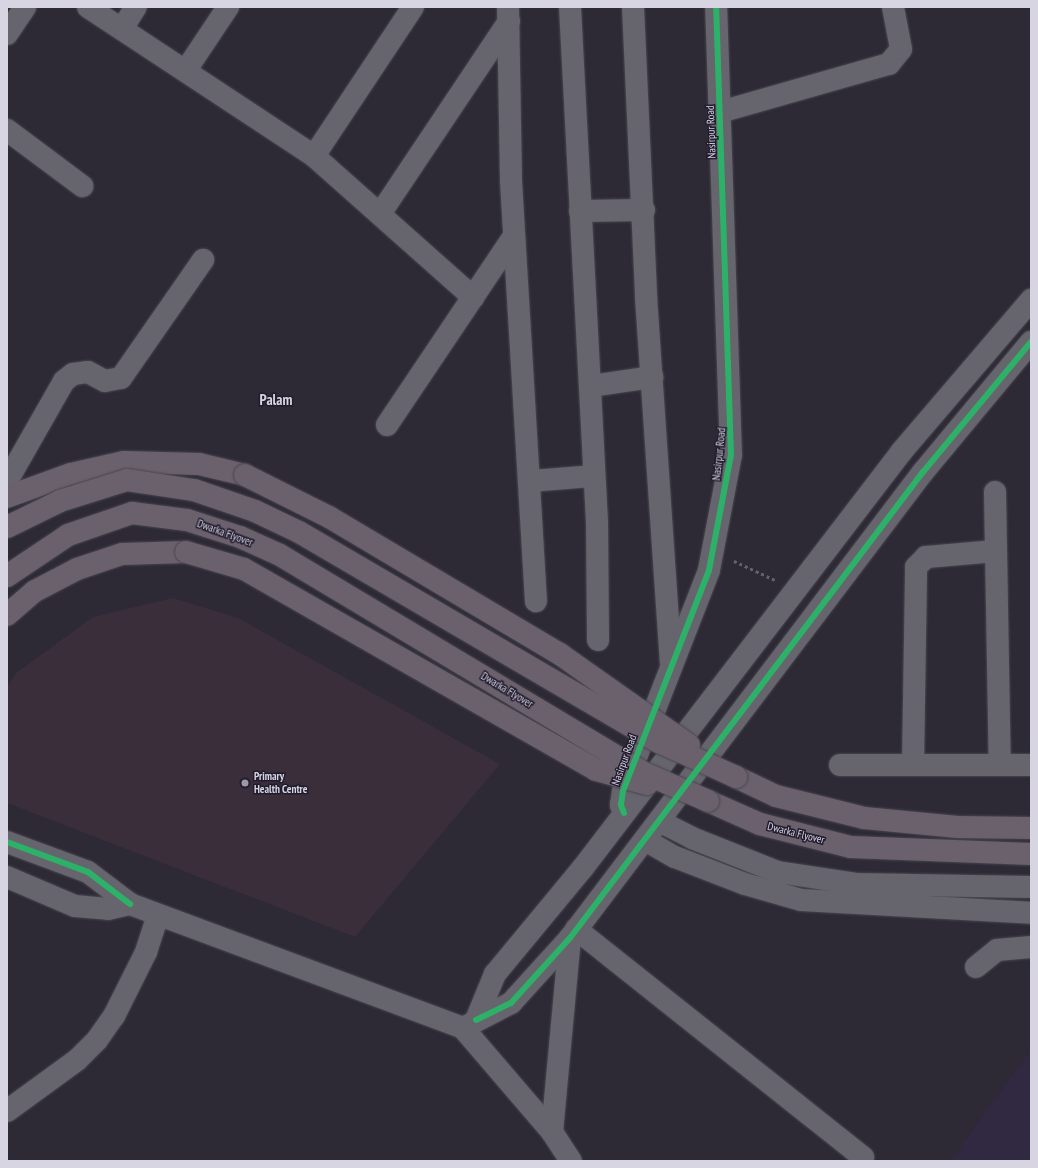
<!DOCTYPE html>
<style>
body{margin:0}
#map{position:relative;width:1038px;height:1168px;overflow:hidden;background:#2d2a35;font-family:"PT Sans Narrow",sans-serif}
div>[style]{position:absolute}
.built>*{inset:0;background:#302941}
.medical>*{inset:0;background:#3a2e3b}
.path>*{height:2.5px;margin-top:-1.25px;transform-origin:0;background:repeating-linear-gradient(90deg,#63616a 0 3px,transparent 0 6px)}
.roads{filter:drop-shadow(0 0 1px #48464f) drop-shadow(0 0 1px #48464f)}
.minor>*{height:22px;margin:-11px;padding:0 11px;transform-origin:11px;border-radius:11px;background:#66646c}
.major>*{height:22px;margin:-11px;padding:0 11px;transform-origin:11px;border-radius:11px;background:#6a616c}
.bridges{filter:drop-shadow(0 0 1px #48464f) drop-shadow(0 0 1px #48464f)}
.major-bridge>*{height:22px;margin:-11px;padding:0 11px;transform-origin:11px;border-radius:11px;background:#6a616c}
.cycleway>*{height:6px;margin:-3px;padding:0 3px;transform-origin:3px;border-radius:3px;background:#2db169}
.dots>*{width:11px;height:11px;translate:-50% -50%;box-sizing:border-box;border:2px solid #211c2f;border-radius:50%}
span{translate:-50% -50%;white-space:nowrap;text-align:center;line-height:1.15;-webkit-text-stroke:3px #211c2f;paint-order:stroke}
.street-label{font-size:11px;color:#d7d5e2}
.poi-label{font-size:11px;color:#d7d5e2;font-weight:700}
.left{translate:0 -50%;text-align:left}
.district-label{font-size:15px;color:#d7d5e2;font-weight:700}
.frame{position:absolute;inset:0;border:8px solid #d7d5e2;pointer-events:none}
</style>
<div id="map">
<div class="built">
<i style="clip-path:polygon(1031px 1050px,1031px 1161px,951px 1161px,971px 1132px)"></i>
</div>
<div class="medical">
<i style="clip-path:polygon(173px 598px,238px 618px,500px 764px,355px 937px,7px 803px,7px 687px,16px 673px,93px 617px)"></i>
</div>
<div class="path">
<i style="left:734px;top:561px;width:45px;rotate:24.9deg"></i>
</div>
<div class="roads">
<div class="minor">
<i style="left:88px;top:7px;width:271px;rotate:33.4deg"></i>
<i style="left:314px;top:156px;width:213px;rotate:41.6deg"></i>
<i style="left:508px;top:7px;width:174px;rotate:89deg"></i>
<i style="left:511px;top:181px;width:421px;rotate:86.6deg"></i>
<i style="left:570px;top:7px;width:516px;rotate:87deg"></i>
<i style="left:597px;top:522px;width:118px;rotate:89.5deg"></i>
<i style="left:633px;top:7px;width:290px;rotate:87.4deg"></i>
<i style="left:646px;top:297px;width:365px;rotate:86.1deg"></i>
<i style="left:122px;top:29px;width:26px;rotate:-58deg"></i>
<i style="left:7px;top:34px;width:32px;rotate:-56deg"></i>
<i style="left:186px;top:70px;width:76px;rotate:-56.3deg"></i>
<i style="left:720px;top:112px;width:176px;rotate:-15.9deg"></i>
<i style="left:889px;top:64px;width:19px;rotate:-51deg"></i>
<i style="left:901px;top:49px;width:43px;rotate:-100.8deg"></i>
<i style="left:7px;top:130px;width:94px;rotate:36.7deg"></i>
<i style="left:314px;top:156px;width:179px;rotate:-56.4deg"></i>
<i style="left:580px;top:211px;width:64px;rotate:-0.9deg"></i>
<i style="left:380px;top:214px;width:232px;rotate:-56.2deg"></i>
<i style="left:591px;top:386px;width:62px;rotate:-8.4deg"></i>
<i style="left:387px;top:425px;width:228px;rotate:-56.1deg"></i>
<i style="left:7px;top:481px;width:115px;rotate:-60.3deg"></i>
<i style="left:64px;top:381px;width:11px;rotate:-38deg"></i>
<i style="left:73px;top:374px;width:15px;rotate:-8deg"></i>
<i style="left:88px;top:372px;width:19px;rotate:28deg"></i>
<i style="left:105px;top:381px;width:16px;rotate:-11deg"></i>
<i style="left:121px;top:378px;width:144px;rotate:-55.2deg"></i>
<i style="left:531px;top:481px;width:62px;rotate:-4.6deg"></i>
<i style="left:995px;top:492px;width:273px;rotate:89deg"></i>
<i style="left:840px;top:765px;width:191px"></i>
<i style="left:913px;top:765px;width:198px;rotate:-89.1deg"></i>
<i style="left:916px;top:567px;width:14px;rotate:-45deg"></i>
<i style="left:926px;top:557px;width:70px;rotate:-4.9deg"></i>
<i style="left:624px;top:813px;width:9px;rotate:-111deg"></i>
<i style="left:621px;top:805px;width:14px;rotate:-82deg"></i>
<i style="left:623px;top:791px;width:237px;rotate:-68.7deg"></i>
<i style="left:709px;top:570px;width:117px;rotate:-79.2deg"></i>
<i style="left:731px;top:455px;width:448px;rotate:-91.9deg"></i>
<i style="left:659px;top:821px;width:37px;rotate:27deg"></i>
<i style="left:692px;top:838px;width:92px;rotate:21.6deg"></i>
<i style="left:778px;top:872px;width:79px;rotate:8.7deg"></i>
<i style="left:856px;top:884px;width:175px;rotate:1deg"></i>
<i style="left:645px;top:840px;width:34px;rotate:30deg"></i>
<i style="left:675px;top:857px;width:75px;rotate:21.1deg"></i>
<i style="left:745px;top:884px;width:58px;rotate:15.9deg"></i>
<i style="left:801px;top:900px;width:230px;rotate:3.2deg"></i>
<i style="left:7px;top:842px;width:86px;rotate:20.3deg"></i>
<i style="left:88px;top:872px;width:53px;rotate:37.3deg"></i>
<i style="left:130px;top:904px;width:355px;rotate:20.4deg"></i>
<i style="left:463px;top:1028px;width:54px;rotate:-27.5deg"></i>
<i style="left:511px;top:1003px;width:88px;rotate:-47.8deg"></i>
<i style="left:570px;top:938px;width:585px;rotate:-52.86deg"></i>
<i style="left:923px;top:472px;width:169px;rotate:-50.3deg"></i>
<i style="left:7px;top:877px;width:74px;rotate:23.1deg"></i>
<i style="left:75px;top:906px;width:33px;rotate:5deg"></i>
<i style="left:108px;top:909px;width:23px;rotate:-13deg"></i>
<i style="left:576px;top:929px;width:367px;rotate:38.5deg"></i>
<i style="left:976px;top:967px;width:27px;rotate:-39deg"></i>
<i style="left:997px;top:950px;width:34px;rotate:-5deg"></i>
<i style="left:476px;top:1020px;width:50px;rotate:-67.6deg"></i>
<i style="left:495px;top:974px;width:136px;rotate:-50.4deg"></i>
<i style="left:582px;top:869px;width:526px;rotate:-52.56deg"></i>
<i style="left:902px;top:451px;width:199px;rotate:-49.5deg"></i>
<i style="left:463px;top:1028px;width:137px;rotate:49.4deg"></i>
<i style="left:552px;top:1132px;width:35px;rotate:57deg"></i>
<i style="left:7px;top:1111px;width:87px;rotate:-36.1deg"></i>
<i style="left:77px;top:1060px;width:28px;rotate:-45deg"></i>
<i style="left:97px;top:1040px;width:29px;rotate:-55deg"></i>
<i style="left:114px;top:1016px;width:72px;rotate:-63.4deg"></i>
<i style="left:146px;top:952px;width:39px;rotate:-72deg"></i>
<i style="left:552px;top:1132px;width:195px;rotate:-84.7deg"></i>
</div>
<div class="major">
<i style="left:7px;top:497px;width:68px;rotate:-19.8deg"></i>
<i style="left:71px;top:474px;width:54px;rotate:-12.8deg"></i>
<i style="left:124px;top:462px;width:75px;rotate:1.5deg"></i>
<i style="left:199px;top:464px;width:47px;rotate:13.4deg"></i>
<i style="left:7px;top:615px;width:37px;rotate:-41deg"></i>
<i style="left:35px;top:591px;width:47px;rotate:-27.6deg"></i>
<i style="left:77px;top:569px;width:47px;rotate:-18.4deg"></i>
<i style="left:122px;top:554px;width:64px;rotate:-1.8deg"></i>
<i style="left:736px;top:777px;width:44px;rotate:25.4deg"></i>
<i style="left:776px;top:796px;width:91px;rotate:14deg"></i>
<i style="left:864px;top:818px;width:94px;rotate:5.5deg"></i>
<i style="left:958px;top:827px;width:73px;rotate:0.8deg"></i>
<i style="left:708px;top:801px;width:57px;rotate:23.9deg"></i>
<i style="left:760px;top:824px;width:94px;rotate:14.2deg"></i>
<i style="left:851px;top:847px;width:180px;rotate:2.2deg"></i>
</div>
</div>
<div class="bridges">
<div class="major-bridge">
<i style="left:245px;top:475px;width:94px;rotate:26.6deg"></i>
<i style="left:329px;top:517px;width:269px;rotate:30.7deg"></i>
<i style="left:560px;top:654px;width:158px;rotate:35.2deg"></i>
<i style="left:7px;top:527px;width:59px;rotate:-26.1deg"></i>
<i style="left:60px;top:501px;width:70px;rotate:-17.4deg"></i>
<i style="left:127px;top:480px;width:68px;rotate:8.5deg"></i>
<i style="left:194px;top:490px;width:65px;rotate:19deg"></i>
<i style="left:255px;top:511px;width:49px;rotate:25.5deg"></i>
<i style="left:299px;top:532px;width:417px;rotate:30.3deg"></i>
<i style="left:659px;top:742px;width:85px;rotate:24.4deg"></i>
<i style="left:186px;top:552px;width:60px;rotate:16.3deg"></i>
<i style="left:244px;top:569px;width:405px;rotate:29.7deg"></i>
<i style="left:596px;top:770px;width:53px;rotate:15.4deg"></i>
<i style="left:7px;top:576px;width:73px;rotate:-33.9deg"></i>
<i style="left:68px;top:535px;width:68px;rotate:-19deg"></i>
<i style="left:132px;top:513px;width:55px;rotate:7.3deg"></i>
<i style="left:187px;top:520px;width:56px;rotate:17.8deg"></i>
<i style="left:240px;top:537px;width:44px;rotate:24.2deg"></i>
<i style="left:280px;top:555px;width:424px;rotate:30.9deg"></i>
<i style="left:644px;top:773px;width:70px;rotate:23.6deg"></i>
</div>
</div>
<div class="cycleway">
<i style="left:624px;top:813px;width:9px;rotate:-111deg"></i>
<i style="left:621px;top:805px;width:14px;rotate:-82deg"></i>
<i style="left:623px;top:791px;width:237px;rotate:-68.7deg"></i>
<i style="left:709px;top:570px;width:117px;rotate:-79.2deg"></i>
<i style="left:731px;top:455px;width:448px;rotate:-91.9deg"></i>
<i style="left:7px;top:842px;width:86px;rotate:20.3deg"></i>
<i style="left:88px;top:872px;width:53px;rotate:37.3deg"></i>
<i style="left:476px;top:1020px;width:39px;rotate:-26deg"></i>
<i style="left:511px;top:1003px;width:88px;rotate:-47.8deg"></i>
<i style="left:570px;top:938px;width:585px;rotate:-52.86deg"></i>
<i style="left:923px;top:472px;width:169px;rotate:-50.3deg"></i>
</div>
<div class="dots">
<i style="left:245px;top:783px;background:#9c99a5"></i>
</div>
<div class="street-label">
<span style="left:711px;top:132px;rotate:-92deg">Nasirpur Road</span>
<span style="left:719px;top:454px;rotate:-84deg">Nasirpur Road</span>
<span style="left:225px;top:533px;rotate:20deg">Dwarka Flyover</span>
<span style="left:507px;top:690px;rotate:31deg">Dwarka Flyover</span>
<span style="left:624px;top:760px;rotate:-70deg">Nasirpur Road</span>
<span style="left:796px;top:833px;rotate:14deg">Dwarka Flyover</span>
</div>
<div class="poi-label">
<span class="left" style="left:254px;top:783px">Primary<br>Health Centre</span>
</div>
<div class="district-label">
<span style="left:276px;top:400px">Palam</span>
</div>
<div class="frame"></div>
</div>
